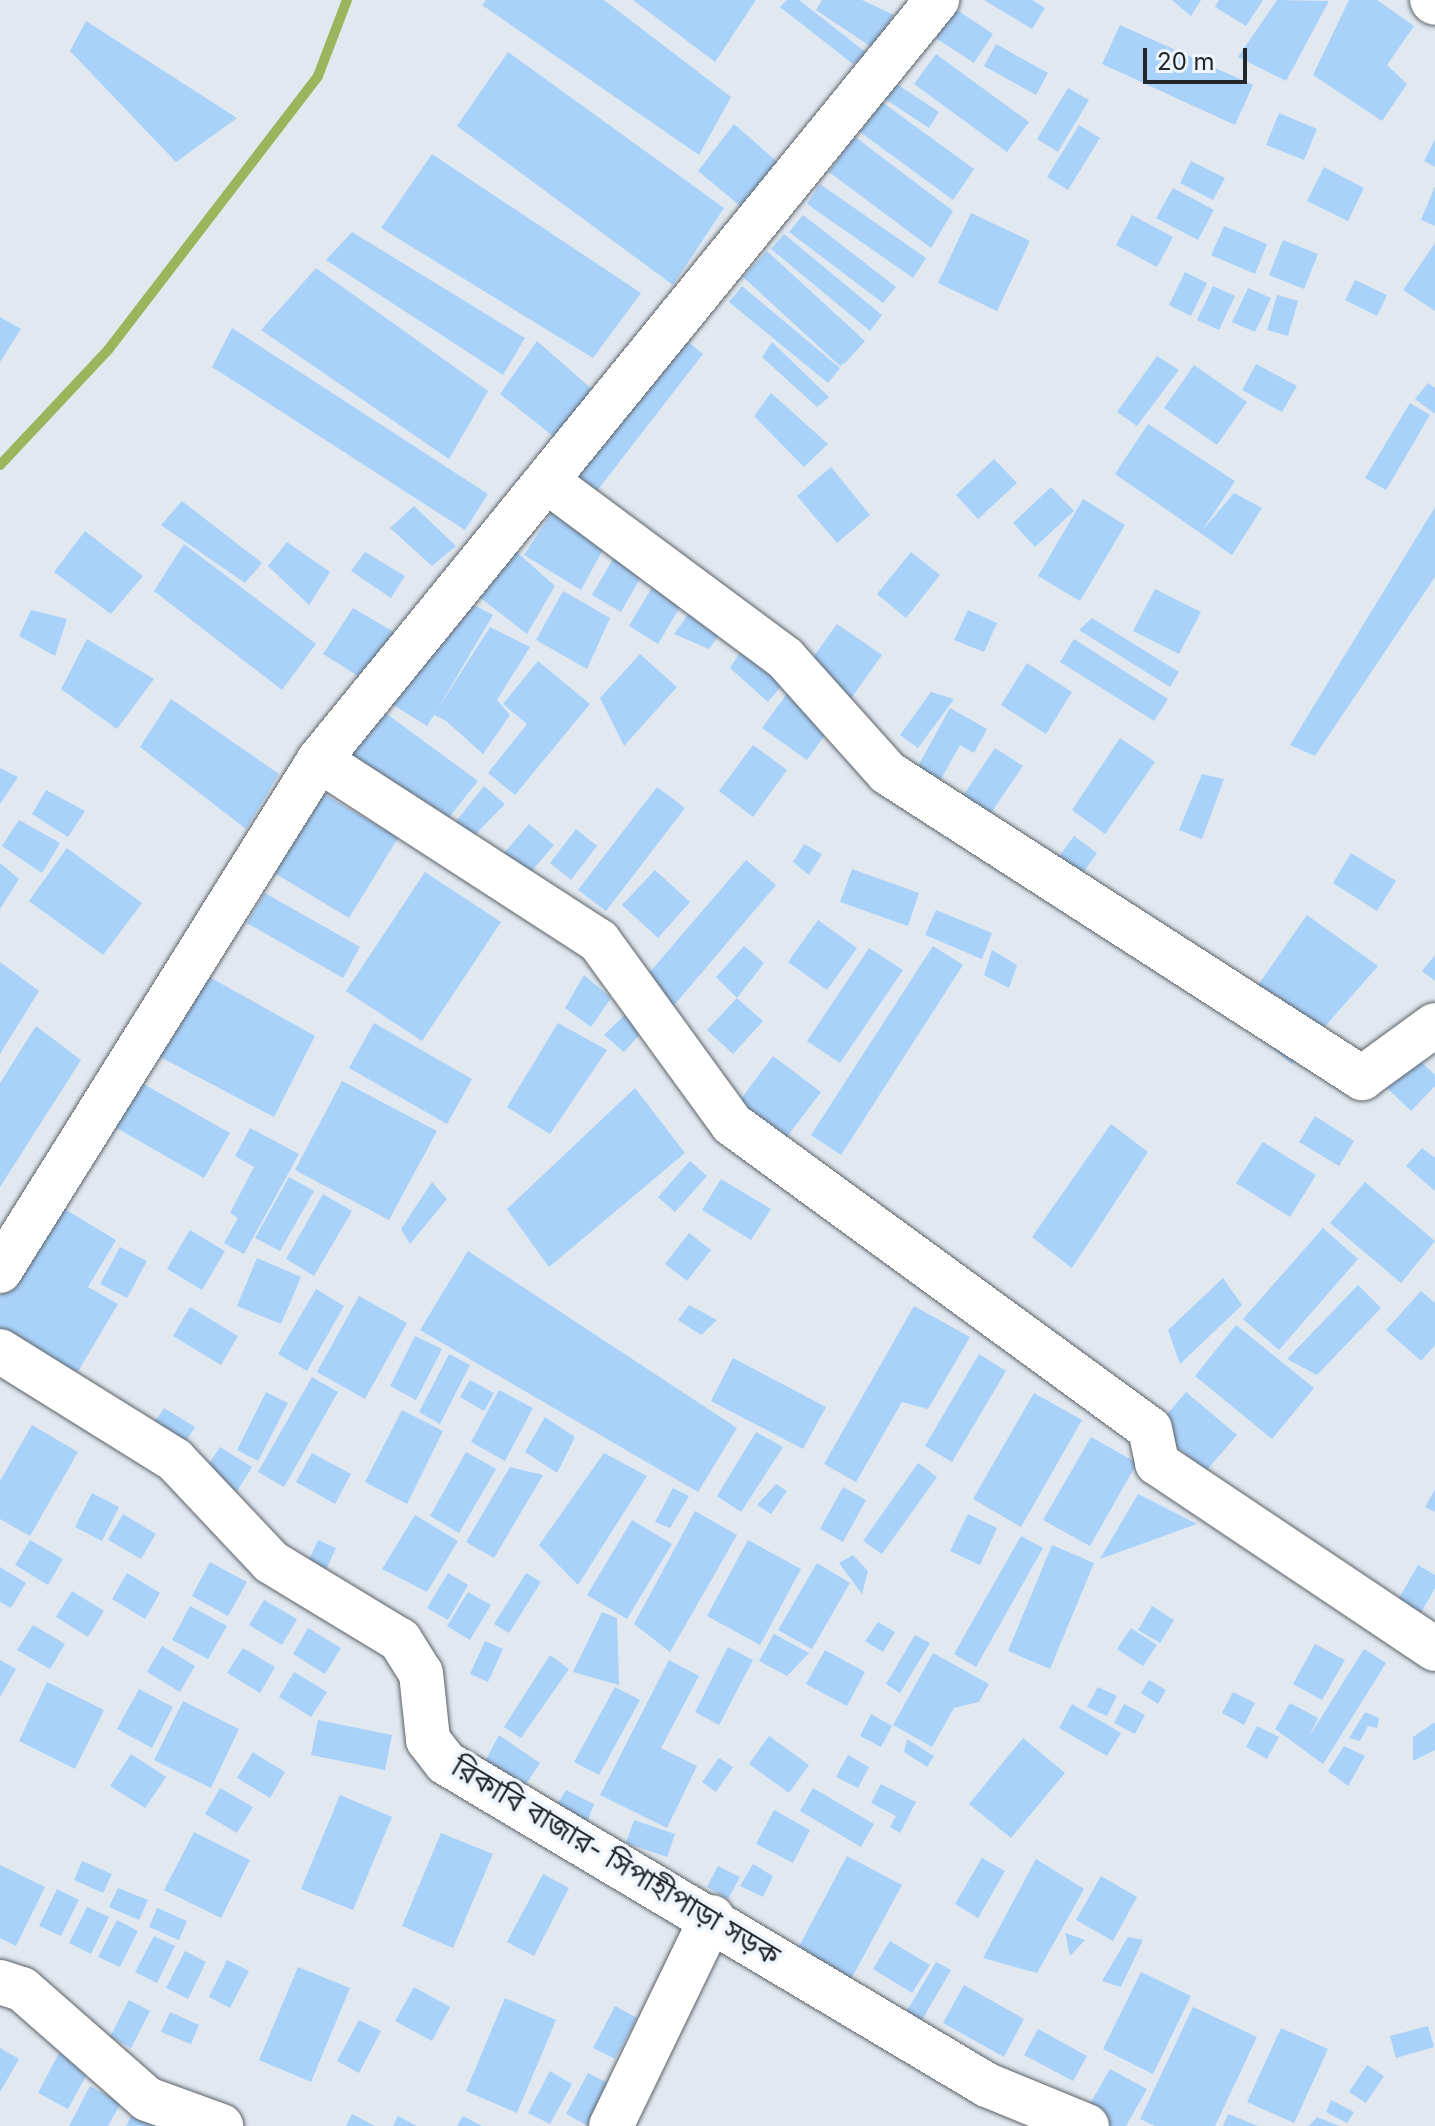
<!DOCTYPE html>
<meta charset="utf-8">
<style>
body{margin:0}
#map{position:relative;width:1435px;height:2126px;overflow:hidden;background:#e1e8ef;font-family:Inter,"Noto Sans Bengali",sans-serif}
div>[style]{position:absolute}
.stream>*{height:10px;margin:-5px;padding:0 5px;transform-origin:5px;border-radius:5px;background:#9ab55b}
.building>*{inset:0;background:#a9d2fb}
.roads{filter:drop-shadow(0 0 2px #5c6268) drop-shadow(0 0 2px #5c6268)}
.minor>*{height:44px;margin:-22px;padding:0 22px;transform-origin:22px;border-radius:22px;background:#fff}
.major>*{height:44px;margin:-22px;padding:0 22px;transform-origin:22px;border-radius:22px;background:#fff}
span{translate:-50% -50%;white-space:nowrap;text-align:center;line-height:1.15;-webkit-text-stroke:7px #eef5fc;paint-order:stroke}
.street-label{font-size:28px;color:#242729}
.scale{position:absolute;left:1143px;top:48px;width:104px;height:36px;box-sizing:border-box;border:4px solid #242729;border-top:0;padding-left:10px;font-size:24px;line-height:28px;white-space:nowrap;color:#242729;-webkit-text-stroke:6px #eef5fc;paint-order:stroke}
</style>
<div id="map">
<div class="stream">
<i style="left:0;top:465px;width:158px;rotate:-46.8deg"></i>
<i style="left:108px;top:350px;width:345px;rotate:-52.5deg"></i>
<i style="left:318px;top:76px;width:81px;rotate:-69.1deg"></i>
</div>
<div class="building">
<i style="clip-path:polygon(486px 0,604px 0,731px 97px,699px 155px,482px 5px)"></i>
<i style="clip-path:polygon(633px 0,756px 0,715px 62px)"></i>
<i style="clip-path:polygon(787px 0,799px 0,868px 54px,853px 64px,780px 7px)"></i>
<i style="clip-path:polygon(822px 0,862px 0,894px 15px,873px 48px,816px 10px)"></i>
<i style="clip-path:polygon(984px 0,1032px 0,1045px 8px,1032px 29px)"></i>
<i style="clip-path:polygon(1172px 0,1201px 0,1191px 16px)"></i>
<i style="clip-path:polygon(1219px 0,1263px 0,1246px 26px,1215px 7px)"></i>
<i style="clip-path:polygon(1277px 0,1329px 1px,1286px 81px,1238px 57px)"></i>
<i style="clip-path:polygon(1349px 0,1377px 0,1414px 26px,1387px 65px,1407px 84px,1382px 121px,1313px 75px)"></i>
<i style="clip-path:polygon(948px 4px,993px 34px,974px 63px,928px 33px)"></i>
<i style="clip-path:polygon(86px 21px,237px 118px,176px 162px,70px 51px)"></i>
<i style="clip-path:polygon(1120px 25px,1253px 85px,1235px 125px,1102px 64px)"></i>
<i style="clip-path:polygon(996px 44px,1048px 73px,1036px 95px,984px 66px)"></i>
<i style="clip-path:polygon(508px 52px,724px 208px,673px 285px,457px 126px)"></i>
<i style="clip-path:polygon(936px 54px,1029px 122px,1007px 152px,914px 84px)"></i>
<i style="clip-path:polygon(892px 81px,939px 112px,929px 128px,882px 97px)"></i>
<i style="clip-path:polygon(1068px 88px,1089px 100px,1058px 152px,1037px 139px)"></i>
<i style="clip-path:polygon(882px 102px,974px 169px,953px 200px,860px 132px)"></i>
<i style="clip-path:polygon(1279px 113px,1317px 129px,1304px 160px,1266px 145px)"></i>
<i style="clip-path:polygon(734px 124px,782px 166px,745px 210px,698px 171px)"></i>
<i style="clip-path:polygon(1079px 125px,1100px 138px,1068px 190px,1047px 177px)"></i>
<i style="clip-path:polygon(854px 136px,953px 211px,931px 248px,829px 172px)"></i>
<i style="clip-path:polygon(1435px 139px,1435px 167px,1424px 161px)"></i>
<i style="clip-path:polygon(432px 154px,641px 293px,593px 358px,381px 228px)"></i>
<i style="clip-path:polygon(1191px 161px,1225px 178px,1213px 200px,1180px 183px)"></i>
<i style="clip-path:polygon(1324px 167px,1364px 188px,1348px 221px,1307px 201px)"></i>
<i style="clip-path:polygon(820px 184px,926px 258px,913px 278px,807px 204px)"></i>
<i style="clip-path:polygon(1435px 186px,1435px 226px,1421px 220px)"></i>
<i style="clip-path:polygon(1173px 188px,1214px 210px,1198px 240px,1156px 218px)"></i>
<i style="clip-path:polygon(971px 213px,1030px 241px,997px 311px,938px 283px)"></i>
<i style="clip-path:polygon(803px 215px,896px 287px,883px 303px,789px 232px)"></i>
<i style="clip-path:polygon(1132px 215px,1173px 237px,1157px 267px,1116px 245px)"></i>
<i style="clip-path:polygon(1224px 226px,1267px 244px,1255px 274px,1211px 255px)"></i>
<i style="clip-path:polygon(352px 232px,525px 338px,503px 375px,326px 260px)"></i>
<i style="clip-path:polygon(784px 234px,882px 315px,870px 331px,771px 249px)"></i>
<i style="clip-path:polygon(1283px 240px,1318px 254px,1304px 289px,1269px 275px)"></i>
<i style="clip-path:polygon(1435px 243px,1435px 311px,1403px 290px)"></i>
<i style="clip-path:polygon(767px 251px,865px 341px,846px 362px,840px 366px,743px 277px)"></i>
<i style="clip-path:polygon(316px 268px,488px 391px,449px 459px,261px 330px)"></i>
<i style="clip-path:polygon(1185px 272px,1207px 283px,1191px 316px,1169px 305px)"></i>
<i style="clip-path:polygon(1355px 280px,1387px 295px,1377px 316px,1345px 300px)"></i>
<i style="clip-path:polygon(742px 286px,840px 368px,828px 383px,729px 302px)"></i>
<i style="clip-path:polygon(1213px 286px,1235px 296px,1219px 330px,1197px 320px)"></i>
<i style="clip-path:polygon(1248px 288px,1271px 298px,1255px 332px,1232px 322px)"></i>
<i style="clip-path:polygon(1277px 295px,1298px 301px,1288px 336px,1267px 330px)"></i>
<i style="clip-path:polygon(0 317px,21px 329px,0 362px)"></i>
<i style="clip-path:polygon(232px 328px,488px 494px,465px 530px,212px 367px)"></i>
<i style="clip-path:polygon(681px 336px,703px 354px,593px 496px,570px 478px)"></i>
<i style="clip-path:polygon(537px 341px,593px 390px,554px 437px,500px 394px)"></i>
<i style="clip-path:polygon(772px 342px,829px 397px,817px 407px,762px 357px)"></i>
<i style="clip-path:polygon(1157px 356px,1179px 370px,1137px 426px,1117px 412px)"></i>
<i style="clip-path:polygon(1256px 364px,1297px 386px,1282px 412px,1242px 390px)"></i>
<i style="clip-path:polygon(1194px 365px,1247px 402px,1217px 445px,1164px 408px)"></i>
<i style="clip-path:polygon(1428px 383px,1435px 388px,1435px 414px,1415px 399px)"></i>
<i style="clip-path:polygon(771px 393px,828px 444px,804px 467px,754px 416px)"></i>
<i style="clip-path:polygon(1410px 403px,1430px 415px,1386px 490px,1365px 478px)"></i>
<i style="clip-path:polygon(1148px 424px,1235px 481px,1202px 531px,1234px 493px,1262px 508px,1232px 555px,1115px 474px)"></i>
<i style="clip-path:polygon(994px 459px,1017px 483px,978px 519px,956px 495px)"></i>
<i style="clip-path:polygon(831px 467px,870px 515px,837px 543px,797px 496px)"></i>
<i style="clip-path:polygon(1051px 487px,1074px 511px,1035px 547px,1013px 523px)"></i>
<i style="clip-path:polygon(1083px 499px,1125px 525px,1080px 601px,1038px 576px)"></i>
<i style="clip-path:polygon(182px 501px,262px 563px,245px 583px,161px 525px)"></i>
<i style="clip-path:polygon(414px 506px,456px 546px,432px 566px,390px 528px)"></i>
<i style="clip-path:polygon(1435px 507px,1435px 577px,1315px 756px,1290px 745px)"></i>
<i style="clip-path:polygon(554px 509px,606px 544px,581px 590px,524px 555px)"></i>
<i style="clip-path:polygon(85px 531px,143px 576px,111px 614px,54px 572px)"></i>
<i style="clip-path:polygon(287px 542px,330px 572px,309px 605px,268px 566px)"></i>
<i style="clip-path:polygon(184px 544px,316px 644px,282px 690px,154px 591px)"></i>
<i style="clip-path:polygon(511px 547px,555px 586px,527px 634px,478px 596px)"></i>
<i style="clip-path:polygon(365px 552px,405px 576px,391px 598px,351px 571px)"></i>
<i style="clip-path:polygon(617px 552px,646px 568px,621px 612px,592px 595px)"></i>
<i style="clip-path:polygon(911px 552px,940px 575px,906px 618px,877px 594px)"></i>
<i style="clip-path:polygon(657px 579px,686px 597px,658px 644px,629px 626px)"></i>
<i style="clip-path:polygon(1155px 589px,1201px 612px,1179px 654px,1133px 631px)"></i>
<i style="clip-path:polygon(563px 591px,610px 618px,587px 669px,536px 640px)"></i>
<i style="clip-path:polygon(453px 594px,493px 615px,437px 710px,490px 627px,530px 647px,497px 700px,510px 715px,483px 754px,445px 720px,434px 715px,427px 726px,387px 701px)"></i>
<i style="clip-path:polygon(695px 605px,725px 627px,709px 649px,674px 634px)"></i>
<i style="clip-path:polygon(353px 608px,394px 632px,366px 681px,323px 654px)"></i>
<i style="clip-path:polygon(31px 610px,67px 619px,55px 656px,19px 636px)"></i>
<i style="clip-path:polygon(968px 610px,997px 623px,984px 652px,954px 640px)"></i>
<i style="clip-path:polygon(1092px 618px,1179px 672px,1170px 687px,1079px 630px)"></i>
<i style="clip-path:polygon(837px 624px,882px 655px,807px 760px,762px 728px)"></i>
<i style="clip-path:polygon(87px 639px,154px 679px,117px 729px,61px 689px)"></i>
<i style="clip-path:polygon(1074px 639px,1168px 699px,1154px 721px,1060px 662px)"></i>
<i style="clip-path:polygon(744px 646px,788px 678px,768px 702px,730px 668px)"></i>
<i style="clip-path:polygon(640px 654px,677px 687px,624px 746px,600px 698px)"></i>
<i style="clip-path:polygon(538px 661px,590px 704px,515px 795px,488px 773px,527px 724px,503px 704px)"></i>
<i style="clip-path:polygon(1027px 663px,1072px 692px,1046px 734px,1001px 705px)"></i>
<i style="clip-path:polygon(931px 692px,954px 699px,918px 748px,900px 735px)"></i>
<i style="clip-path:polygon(171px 699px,279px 774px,246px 829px,140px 747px)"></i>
<i style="clip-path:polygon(376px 706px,478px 781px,442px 826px,344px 761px)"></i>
<i style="clip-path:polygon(950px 708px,987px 729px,974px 753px,960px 745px,940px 781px,917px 768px)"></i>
<i style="clip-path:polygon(1120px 738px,1155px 762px,1105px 834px,1072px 810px)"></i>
<i style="clip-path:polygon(753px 745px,787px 770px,753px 817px,719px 791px)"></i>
<i style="clip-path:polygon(995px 748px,1023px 766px,984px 823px,957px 805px)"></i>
<i style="clip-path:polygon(0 768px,18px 777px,0 804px)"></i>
<i style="clip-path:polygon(1202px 774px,1224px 779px,1202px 839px,1179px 830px)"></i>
<i style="clip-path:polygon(484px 786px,505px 804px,466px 844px,450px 829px)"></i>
<i style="clip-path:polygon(657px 787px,685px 808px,606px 911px,578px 890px)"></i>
<i style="clip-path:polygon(46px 790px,85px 811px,68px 837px,32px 814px)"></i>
<i style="clip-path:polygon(319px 791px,398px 838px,349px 918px,271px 871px)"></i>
<i style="clip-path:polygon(19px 820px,60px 843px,42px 873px,2px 846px)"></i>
<i style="clip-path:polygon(529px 824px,554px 845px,525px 879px,500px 858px)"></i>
<i style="clip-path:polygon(576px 829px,597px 846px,571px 880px,550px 863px)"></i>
<i style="clip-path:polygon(1074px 836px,1097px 853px,1076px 883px,1052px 866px)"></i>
<i style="clip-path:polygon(804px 844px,822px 854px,809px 875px,793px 862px)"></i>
<i style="clip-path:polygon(67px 848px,142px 903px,103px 955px,29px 901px)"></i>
<i style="clip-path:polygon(1351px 853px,1396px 881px,1377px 911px,1333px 883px)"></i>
<i style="clip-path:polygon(746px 860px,776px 885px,665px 1016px,643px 980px)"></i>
<i style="clip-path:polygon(0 863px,19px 879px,0 909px)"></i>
<i style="clip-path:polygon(852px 869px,919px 893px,908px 926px,840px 902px)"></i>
<i style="clip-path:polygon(655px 870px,690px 902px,658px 938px,622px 905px)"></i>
<i style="clip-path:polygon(425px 872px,501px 922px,422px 1041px,346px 991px)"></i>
<i style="clip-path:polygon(265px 893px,360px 947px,343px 978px,247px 923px)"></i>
<i style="clip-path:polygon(936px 910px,992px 933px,982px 959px,925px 935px)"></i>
<i style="clip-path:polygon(1307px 915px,1378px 966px,1292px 1064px,1235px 1018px)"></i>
<i style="clip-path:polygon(818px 920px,857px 948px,827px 990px,788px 962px)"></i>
<i style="clip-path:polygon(744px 946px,764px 963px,737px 998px,716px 977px)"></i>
<i style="clip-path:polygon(933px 946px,963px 965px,841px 1155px,811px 1135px)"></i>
<i style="clip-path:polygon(869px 948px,903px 970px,840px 1063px,807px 1041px)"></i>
<i style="clip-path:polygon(992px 950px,1017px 965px,1009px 988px,984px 975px)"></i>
<i style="clip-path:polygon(1435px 955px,1435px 981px,1422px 971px)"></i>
<i style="clip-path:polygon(0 962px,39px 991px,0 1054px)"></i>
<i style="clip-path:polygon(197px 970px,315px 1036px,274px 1117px,149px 1051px)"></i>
<i style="clip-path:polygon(584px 975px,611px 998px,591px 1027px,565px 1008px)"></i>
<i style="clip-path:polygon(737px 998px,763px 1021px,733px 1054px,707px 1030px)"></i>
<i style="clip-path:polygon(630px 1010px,646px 1027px,624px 1052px,604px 1035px)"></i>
<i style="clip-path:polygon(374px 1023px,472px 1079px,447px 1124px,349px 1068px)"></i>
<i style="clip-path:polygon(558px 1023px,607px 1050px,550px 1134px,507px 1107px)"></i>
<i style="clip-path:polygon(36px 1026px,81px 1060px,0 1187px,0 1083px)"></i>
<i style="clip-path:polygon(1414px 1055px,1435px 1075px,1435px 1086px,1411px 1111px,1385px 1086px)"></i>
<i style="clip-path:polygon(773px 1056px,821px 1092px,783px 1142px,735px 1107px)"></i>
<i style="clip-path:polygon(131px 1077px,230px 1133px,204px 1178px,106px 1122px)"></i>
<i style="clip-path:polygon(342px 1081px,437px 1131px,389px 1220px,295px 1170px)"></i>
<i style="clip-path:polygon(635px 1088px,685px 1153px,549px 1267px,507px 1209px)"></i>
<i style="clip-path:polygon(1315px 1116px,1354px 1141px,1339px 1166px,1299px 1142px)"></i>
<i style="clip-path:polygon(1111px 1124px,1148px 1152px,1072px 1268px,1032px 1237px)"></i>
<i style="clip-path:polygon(250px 1128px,299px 1154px,244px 1254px,224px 1243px,238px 1218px,230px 1213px,254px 1167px,235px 1156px)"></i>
<i style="clip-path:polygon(1263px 1142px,1316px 1175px,1290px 1217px,1236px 1183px)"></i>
<i style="clip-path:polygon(1422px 1148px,1435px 1158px,1435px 1191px,1406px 1166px)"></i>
<i style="clip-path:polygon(690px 1161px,707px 1176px,675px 1212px,658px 1197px)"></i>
<i style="clip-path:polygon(289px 1177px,314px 1191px,280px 1251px,255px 1238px)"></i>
<i style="clip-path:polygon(721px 1179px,771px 1209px,751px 1240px,702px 1210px)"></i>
<i style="clip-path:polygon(432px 1182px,447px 1199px,410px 1244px,401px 1229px)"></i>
<i style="clip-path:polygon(1365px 1182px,1435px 1241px,1401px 1283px,1330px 1223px)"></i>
<i style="clip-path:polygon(323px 1194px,352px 1211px,314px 1276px,286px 1259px)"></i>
<i style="clip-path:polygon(55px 1203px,116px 1240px,88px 1287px,118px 1304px,70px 1385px,0 1343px,0 1297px)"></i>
<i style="clip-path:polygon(1323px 1228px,1358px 1259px,1279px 1350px,1243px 1319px)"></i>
<i style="clip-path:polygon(190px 1230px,225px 1251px,202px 1290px,167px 1269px)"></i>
<i style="clip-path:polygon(689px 1233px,711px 1250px,687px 1281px,665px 1264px)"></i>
<i style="clip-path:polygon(120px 1247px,147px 1261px,127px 1298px,100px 1284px)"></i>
<i style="clip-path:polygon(468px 1251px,737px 1428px,698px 1492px,420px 1330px)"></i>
<i style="clip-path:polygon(257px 1258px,301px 1277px,281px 1324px,237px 1306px)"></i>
<i style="clip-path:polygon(1223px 1278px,1242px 1305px,1180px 1364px,1168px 1330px)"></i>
<i style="clip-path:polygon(1358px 1285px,1381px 1308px,1317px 1375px,1287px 1359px)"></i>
<i style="clip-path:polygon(316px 1289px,344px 1306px,307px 1371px,278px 1354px)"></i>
<i style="clip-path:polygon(1421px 1291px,1435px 1303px,1435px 1345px,1421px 1361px,1386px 1330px)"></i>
<i style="clip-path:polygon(359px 1296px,407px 1323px,365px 1399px,317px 1372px)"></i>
<i style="clip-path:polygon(689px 1305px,717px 1320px,701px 1335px,678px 1320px)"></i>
<i style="clip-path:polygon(914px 1306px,970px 1337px,928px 1409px,902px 1402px,856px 1482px,824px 1464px)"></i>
<i style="clip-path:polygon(190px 1307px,238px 1336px,221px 1365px,173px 1336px)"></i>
<i style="clip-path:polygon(1236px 1325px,1314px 1388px,1272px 1439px,1195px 1376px)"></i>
<i style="clip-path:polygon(415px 1336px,442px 1349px,416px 1400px,390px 1386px)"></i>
<i style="clip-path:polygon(449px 1354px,470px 1365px,440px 1424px,419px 1412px)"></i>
<i style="clip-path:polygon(979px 1354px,1006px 1371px,952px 1462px,925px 1446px)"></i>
<i style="clip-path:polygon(733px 1358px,826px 1407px,803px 1449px,711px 1401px)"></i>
<i style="clip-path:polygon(312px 1377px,338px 1392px,284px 1487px,258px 1472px)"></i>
<i style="clip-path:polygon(470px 1380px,494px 1393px,484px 1411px,460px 1397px)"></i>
<i style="clip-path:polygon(499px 1390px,533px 1408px,505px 1461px,471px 1442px)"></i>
<i style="clip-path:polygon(266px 1392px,288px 1403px,258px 1461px,237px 1450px)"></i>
<i style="clip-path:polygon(1186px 1392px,1237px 1435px,1206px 1471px,1155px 1428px)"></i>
<i style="clip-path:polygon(1034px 1393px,1082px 1420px,1021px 1527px,973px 1499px)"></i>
<i style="clip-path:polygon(164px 1408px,195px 1427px,179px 1453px,147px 1433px)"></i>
<i style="clip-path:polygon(402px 1410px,443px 1431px,407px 1504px,365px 1482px)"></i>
<i style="clip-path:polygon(545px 1417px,575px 1437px,557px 1473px,525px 1452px)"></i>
<i style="clip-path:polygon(32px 1425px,78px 1452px,30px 1536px,0 1519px,0 1481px)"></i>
<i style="clip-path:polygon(756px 1432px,783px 1447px,741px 1512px,717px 1496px)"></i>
<i style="clip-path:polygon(1091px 1437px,1137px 1463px,1090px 1546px,1043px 1520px)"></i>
<i style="clip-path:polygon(220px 1447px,252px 1467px,236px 1493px,203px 1473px)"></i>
<i style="clip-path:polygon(466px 1452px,496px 1469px,459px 1533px,430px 1516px)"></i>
<i style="clip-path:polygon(312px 1453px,351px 1474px,335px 1504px,296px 1482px)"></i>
<i style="clip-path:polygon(604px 1453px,647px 1476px,578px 1585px,539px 1545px)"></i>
<i style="clip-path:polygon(918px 1463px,937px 1477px,882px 1554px,863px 1541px)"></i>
<i style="clip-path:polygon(510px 1467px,543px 1475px,494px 1558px,466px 1542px)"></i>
<i style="clip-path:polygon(776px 1484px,787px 1491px,771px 1514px,757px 1505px)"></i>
<i style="clip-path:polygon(843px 1487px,866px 1500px,843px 1542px,820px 1529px)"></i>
<i style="clip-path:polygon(673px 1488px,689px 1496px,670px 1528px,655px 1522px)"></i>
<i style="clip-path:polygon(1435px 1489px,1435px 1512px,1425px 1507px)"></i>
<i style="clip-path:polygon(92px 1493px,119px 1507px,102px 1541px,75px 1527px)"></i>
<i style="clip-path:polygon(1138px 1494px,1197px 1524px,1100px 1559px)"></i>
<i style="clip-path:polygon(695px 1511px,737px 1535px,670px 1652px,634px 1624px)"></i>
<i style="clip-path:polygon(123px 1514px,156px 1534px,141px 1559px,108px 1540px)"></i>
<i style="clip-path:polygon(968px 1514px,997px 1528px,980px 1565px,950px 1551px)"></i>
<i style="clip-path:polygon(415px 1515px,458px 1541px,427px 1592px,382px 1569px)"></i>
<i style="clip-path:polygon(632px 1520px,672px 1544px,627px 1619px,587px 1595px)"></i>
<i style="clip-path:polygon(1021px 1536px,1043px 1548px,976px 1667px,954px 1654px)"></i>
<i style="clip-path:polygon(30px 1540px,63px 1559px,48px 1585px,15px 1565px)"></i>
<i style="clip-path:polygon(318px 1540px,336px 1548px,321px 1581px,303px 1573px)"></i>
<i style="clip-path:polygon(748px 1540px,801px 1569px,760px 1645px,707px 1616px)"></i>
<i style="clip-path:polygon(1052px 1545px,1094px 1563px,1050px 1669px,1008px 1651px)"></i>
<i style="clip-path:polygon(853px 1555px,868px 1571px,862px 1594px,839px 1563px)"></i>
<i style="clip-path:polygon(210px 1562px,247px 1582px,228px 1616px,192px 1596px)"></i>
<i style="clip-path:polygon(817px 1563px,850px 1583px,812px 1649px,778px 1630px)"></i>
<i style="clip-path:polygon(1418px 1565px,1435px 1575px,1435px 1588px,1418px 1618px,1395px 1605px)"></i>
<i style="clip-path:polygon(0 1567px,26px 1583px,11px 1608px,0 1602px)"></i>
<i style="clip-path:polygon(127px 1573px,160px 1593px,145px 1619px,112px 1599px)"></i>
<i style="clip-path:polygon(448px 1573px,468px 1585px,448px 1620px,427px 1608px)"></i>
<i style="clip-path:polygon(526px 1573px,541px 1582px,509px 1633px,494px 1624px)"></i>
<i style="clip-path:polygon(72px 1591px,104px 1611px,88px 1637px,56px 1617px)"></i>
<i style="clip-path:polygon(468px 1592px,491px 1605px,470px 1640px,447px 1626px)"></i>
<i style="clip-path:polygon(264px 1600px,297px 1619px,282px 1645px,249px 1625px)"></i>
<i style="clip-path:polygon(190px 1606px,227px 1626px,208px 1659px,172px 1640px)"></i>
<i style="clip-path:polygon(1152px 1606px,1174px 1620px,1160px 1643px,1138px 1630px)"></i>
<i style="clip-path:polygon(602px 1612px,617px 1618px,619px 1685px,573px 1672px)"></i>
<i style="clip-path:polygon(878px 1622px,895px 1632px,883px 1652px,865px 1641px)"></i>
<i style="clip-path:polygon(33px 1625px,65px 1644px,50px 1669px,17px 1650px)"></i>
<i style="clip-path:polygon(308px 1628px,341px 1648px,325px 1674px,293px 1654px)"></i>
<i style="clip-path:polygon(1131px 1628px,1157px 1645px,1143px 1666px,1117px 1649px)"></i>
<i style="clip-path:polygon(774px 1634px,809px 1653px,787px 1676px,759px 1661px)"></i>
<i style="clip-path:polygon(915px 1635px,930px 1643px,900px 1693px,886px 1684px)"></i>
<i style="clip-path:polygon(485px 1641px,503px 1649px,488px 1682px,470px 1674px)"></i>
<i style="clip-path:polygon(1315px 1644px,1345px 1660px,1322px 1700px,1293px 1684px)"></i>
<i style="clip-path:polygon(162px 1646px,195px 1666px,180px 1692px,147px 1672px)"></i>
<i style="clip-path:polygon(728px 1647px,753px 1660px,719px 1725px,695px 1712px)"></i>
<i style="clip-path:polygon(243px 1648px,275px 1667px,260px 1693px,227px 1673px)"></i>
<i style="clip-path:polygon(1364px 1649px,1386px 1663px,1323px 1764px,1275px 1729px,1290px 1703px,1318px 1718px,1309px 1737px)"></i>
<i style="clip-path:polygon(825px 1650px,865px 1672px,847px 1706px,806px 1684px)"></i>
<i style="clip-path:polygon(933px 1653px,989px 1684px,979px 1702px,954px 1708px,932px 1747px,893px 1725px)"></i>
<i style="clip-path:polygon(550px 1655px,569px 1669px,521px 1738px,504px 1727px)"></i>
<i style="clip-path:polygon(0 1660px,16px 1669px,0 1697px)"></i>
<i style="clip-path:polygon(669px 1660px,699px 1676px,661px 1748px,697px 1766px,667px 1828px,600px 1795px)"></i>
<i style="clip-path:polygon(294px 1672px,327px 1692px,311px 1717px,279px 1697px)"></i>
<i style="clip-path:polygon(1149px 1680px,1166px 1690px,1158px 1704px,1141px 1693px)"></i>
<i style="clip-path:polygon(47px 1682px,104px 1710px,75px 1769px,19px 1741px)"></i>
<i style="clip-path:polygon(615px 1687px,640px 1700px,599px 1775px,574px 1762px)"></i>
<i style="clip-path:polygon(1098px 1687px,1117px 1696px,1107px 1716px,1087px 1707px)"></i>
<i style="clip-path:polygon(139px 1689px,173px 1707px,152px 1748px,117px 1729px)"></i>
<i style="clip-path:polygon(1233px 1692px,1255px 1703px,1244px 1725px,1222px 1713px)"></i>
<i style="clip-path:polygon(183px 1701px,239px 1729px,211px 1788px,154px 1760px)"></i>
<i style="clip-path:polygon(1072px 1704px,1121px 1733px,1107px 1756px,1059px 1728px)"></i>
<i style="clip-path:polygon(1124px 1704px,1145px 1715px,1135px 1734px,1114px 1723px)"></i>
<i style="clip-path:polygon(1365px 1712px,1379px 1718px,1377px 1728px,1368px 1726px,1360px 1741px,1349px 1738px)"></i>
<i style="clip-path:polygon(871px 1714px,892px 1726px,881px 1747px,860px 1736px)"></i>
<i style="clip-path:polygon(318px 1720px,392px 1735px,385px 1770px,311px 1755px)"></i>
<i style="clip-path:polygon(1435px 1722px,1435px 1750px,1413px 1761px,1413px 1737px)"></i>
<i style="clip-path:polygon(1257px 1726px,1279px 1737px,1267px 1759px,1246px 1747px)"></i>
<i style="clip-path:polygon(499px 1735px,540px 1763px,525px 1786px,485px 1762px)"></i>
<i style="clip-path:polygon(769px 1736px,809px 1765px,789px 1793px,749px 1764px)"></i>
<i style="clip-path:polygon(1023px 1738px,1065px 1773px,1011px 1838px,969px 1804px)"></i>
<i style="clip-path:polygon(907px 1739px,934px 1756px,927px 1767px,904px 1752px)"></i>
<i style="clip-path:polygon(1344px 1746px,1365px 1756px,1348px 1786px,1328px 1771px)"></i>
<i style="clip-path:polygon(253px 1752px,285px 1772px,270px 1798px,237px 1778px)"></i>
<i style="clip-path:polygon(131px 1754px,166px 1777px,145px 1808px,110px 1786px)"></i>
<i style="clip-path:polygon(848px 1755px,869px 1767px,858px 1788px,836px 1777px)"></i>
<i style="clip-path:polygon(719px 1758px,733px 1767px,716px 1792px,702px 1782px)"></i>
<i style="clip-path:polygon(881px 1784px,916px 1802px,900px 1833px,890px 1827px,896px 1816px,871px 1803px)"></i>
<i style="clip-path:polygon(220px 1788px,253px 1807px,237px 1833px,205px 1814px)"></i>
<i style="clip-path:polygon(813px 1788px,874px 1824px,861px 1847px,800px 1811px)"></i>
<i style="clip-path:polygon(566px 1790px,594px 1804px,586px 1825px,555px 1808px)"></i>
<i style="clip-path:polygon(340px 1795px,392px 1817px,353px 1910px,301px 1889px)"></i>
<i style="clip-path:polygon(774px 1810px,810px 1830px,793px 1863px,756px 1844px)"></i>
<i style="clip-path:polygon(634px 1820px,675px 1834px,667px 1857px,626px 1843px)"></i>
<i style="clip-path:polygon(194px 1832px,250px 1860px,221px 1918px,164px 1890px)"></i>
<i style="clip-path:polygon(441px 1833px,493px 1854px,453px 1948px,402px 1926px)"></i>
<i style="clip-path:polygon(847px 1856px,902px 1885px,849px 1983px,795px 1954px)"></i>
<i style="clip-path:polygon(982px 1858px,1005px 1871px,978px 1918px,955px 1904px)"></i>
<i style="clip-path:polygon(1036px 1859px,1084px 1889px,1037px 1973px,983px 1958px)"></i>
<i style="clip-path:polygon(82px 1861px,112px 1874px,103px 1893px,74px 1880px)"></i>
<i style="clip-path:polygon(753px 1864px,773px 1876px,763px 1897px,740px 1886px)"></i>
<i style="clip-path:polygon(0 1865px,45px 1887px,16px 1946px,0 1938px)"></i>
<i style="clip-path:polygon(718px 1866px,740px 1877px,728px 1899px,707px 1887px)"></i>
<i style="clip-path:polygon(543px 1874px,569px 1888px,534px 1956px,507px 1942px)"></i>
<i style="clip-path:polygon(1101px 1876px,1137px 1897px,1113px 1941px,1076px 1920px)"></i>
<i style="clip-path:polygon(118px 1888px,148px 1900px,139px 1920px,109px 1907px)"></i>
<i style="clip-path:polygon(57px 1889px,79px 1900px,61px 1936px,39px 1926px)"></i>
<i style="clip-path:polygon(87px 1907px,109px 1917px,91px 1954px,69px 1943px)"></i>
<i style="clip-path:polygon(157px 1908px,187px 1921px,179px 1940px,149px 1927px)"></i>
<i style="clip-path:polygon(117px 1920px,138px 1931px,120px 1967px,98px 1957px)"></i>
<i style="clip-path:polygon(1065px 1933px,1085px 1940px,1070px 1956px)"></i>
<i style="clip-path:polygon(154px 1936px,175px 1946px,157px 1983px,135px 1972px)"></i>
<i style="clip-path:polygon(1128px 1937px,1143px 1940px,1121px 1987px,1102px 1981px)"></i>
<i style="clip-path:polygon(890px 1941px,930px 1965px,912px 1993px,873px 1969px)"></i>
<i style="clip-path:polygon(185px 1951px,206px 1962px,188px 1999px,166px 1988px)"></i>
<i style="clip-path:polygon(227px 1960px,249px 1971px,230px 2008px,209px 1997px)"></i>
<i style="clip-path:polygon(936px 1962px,951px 1970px,922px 2020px,907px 2011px)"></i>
<i style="clip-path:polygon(298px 1967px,350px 1988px,311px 2082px,259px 2060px)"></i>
<i style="clip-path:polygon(1141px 1972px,1191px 1996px,1153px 2074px,1103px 2049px)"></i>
<i style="clip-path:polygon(964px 1985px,1024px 2019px,1004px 2057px,943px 2023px)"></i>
<i style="clip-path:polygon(414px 1987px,450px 2007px,432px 2041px,395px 2021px)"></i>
<i style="clip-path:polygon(505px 1998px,556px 2020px,517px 2113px,466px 2091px)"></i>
<i style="clip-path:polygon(129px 2000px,150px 2011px,131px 2048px,110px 2037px)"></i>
<i style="clip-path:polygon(615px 2006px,637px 2018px,615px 2059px,593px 2048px)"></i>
<i style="clip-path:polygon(1193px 2007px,1257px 2037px,1215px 2126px,1155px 2126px,1140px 2119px)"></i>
<i style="clip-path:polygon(170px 2012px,199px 2025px,191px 2044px,161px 2032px)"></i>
<i style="clip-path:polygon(359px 2020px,381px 2031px,359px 2073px,337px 2061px)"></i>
<i style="clip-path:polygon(1428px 2026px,1434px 2047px,1396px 2058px,1390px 2036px)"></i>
<i style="clip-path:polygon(1281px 2028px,1328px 2049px,1294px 2123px,1247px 2102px)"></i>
<i style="clip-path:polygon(1038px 2029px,1087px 2056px,1073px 2081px,1024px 2055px)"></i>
<i style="clip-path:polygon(0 2048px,19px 2059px,0 2092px)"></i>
<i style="clip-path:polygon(59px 2053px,89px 2070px,68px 2109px,38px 2093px)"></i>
<i style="clip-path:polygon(1367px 2065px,1384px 2076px,1366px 2103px,1349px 2092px)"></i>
<i style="clip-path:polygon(1110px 2069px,1147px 2089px,1126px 2126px,1101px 2126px,1083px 2116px)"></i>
<i style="clip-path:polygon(550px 2071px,572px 2084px,550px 2124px,528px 2113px)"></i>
<i style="clip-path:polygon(588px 2073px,610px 2084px,588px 2126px,566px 2114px)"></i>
<i style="clip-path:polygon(90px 2086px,121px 2103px,108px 2126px,69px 2126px)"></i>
<i style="clip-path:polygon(1331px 2100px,1354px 2112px,1347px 2123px,1326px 2112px)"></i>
<i style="clip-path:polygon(135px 2109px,167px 2126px,126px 2126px)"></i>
<i style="clip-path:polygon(352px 2114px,375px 2126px,346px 2126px)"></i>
<i style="clip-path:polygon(1228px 2114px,1258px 2126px,1223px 2126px)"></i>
<i style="clip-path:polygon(398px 2116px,417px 2126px,393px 2126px)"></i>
<i style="clip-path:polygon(463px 2116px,482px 2126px,457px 2126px)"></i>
<i style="clip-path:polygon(1317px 2117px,1339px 2126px,1309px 2126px)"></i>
</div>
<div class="roads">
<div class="minor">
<i style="left:1432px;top:0;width:4px;rotate:45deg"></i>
<i style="left:548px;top:482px;width:295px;rotate:36.6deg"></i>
<i style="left:785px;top:658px;width:154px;rotate:48.2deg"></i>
<i style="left:888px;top:773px;width:564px;rotate:32.76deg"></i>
<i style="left:1362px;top:1078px;width:90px;rotate:-36deg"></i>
<i style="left:319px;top:760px;width:333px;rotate:32.9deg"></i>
<i style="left:599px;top:941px;width:226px;rotate:54deg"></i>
<i style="left:732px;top:1124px;width:517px;rotate:36.12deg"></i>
<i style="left:1150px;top:1429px;width:35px;rotate:78deg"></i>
<i style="left:1157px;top:1463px;width:334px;rotate:33.8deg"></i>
<i style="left:0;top:1271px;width:602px;rotate:-58.02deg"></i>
<i style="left:319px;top:760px;width:980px;rotate:-50.88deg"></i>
<i style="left:0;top:1982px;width:23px;rotate:18deg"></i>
<i style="left:22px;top:1989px;width:167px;rotate:41.3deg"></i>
<i style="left:147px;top:2099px;width:79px;rotate:20deg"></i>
<i style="left:611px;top:2126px;width:232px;rotate:-64.2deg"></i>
</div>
<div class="major">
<i style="left:0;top:1351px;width:206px;rotate:31.9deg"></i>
<i style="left:175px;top:1460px;width:140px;rotate:46.7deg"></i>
<i style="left:271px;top:1562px;width:151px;rotate:31.2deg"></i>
<i style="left:400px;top:1640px;width:39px;rotate:58deg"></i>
<i style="left:421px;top:1673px;width:67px;rotate:84deg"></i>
<i style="left:428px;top:1740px;width:29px;rotate:52deg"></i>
<i style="left:446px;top:1763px;width:630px;rotate:30.76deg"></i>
<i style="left:987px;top:2085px;width:108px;rotate:22.3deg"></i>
</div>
</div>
<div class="street-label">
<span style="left:616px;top:1861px;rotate:31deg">রিকাবি বাজার- সিপাহীপাড়া সড়ক</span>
</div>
<div class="scale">20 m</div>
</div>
